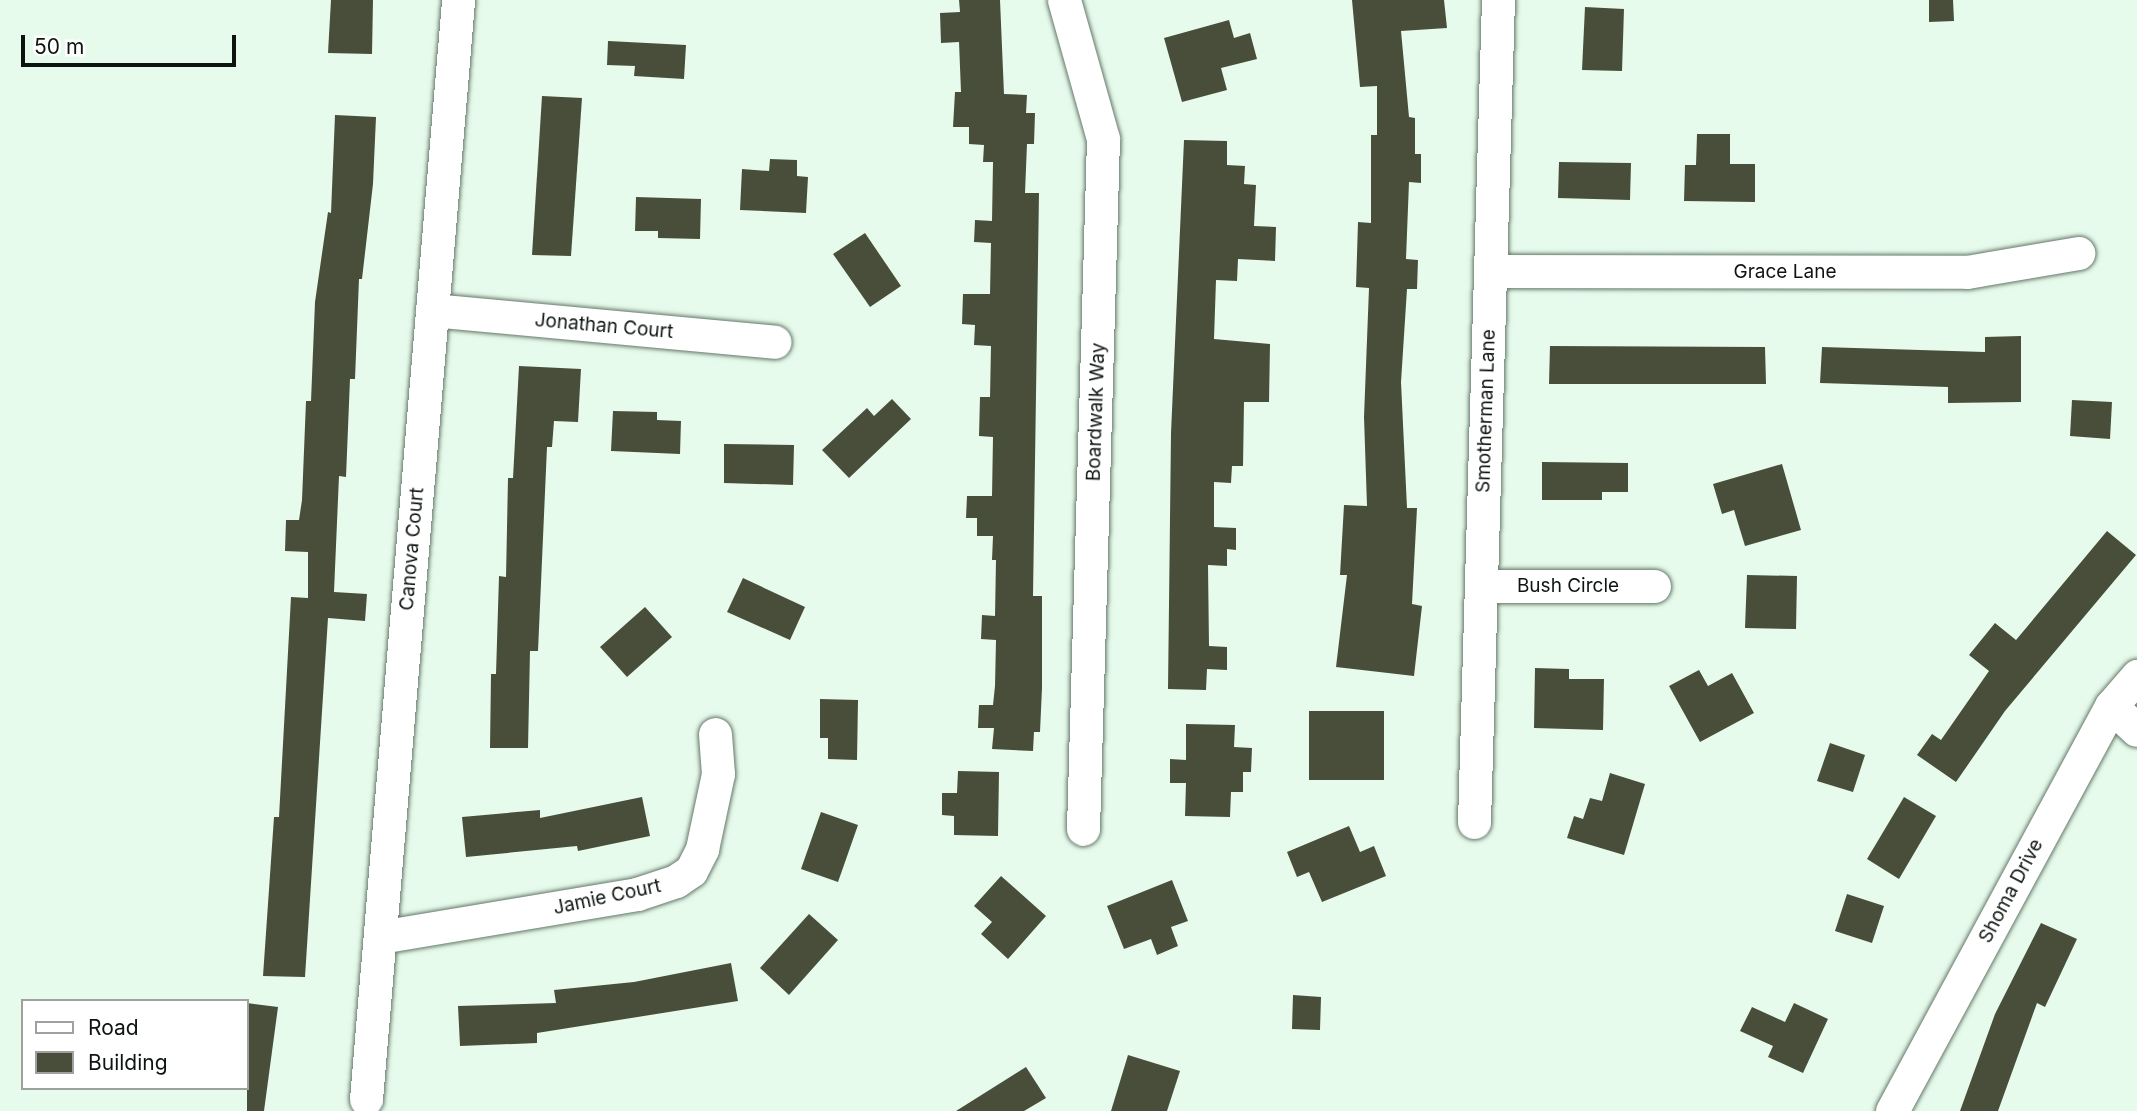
<!DOCTYPE html>
<style>
body{margin:0}
#map{position:relative;width:2137px;height:1111px;overflow:hidden;background:#e6fbeb;font-family:Inter,sans-serif}
div>[style]{position:absolute}
.building>*{inset:0;background:#494e3b}
.roads{filter:drop-shadow(0 0 2px #65786a) drop-shadow(0 0 2px #65786a)}
.street>*{height:33px;margin:-16.5px;padding:0 16.5px;transform-origin:16.5px;border-radius:16.5px;background:#fff}
span{translate:-50% -50%;white-space:nowrap;text-align:center;line-height:1.15;-webkit-text-stroke:7px #fff;paint-order:stroke}
.street-label{font-size:19px;color:#0e1510}
.legend{position:absolute;left:21px;top:999px;width:228px;height:91px;box-sizing:border-box;background:#fff;border:2px solid #9fa19f;margin:0;padding:9px 12px;list-style:none;font-size:21px;color:#0e1510}
.legend li{display:flex;align-items:center;gap:14px;height:35px}
.legend b{width:35px;border:2px solid #9fa19f}
.scale{position:absolute;left:21px;top:35px;width:215px;height:32px;box-sizing:border-box;border:4px solid #0e1510;border-top:0;padding-left:9px;font-size:21px;line-height:24px;white-space:nowrap;color:#0e1510;-webkit-text-stroke:5px #fff;paint-order:stroke}
</style>
<div id="map">
<div class="building">
<i style="clip-path:polygon(331px 0,373px 0,372px 54px,328px 53px)"></i>
<i style="clip-path:polygon(959px 0,1000px 0,1004px 94px,1027px 95px,1026px 113px,1035px 113px,1034px 144px,1027px 144px,1025px 193px,1039px 193px,1033px 596px,1042px 596px,1042px 688px,1040px 732px,1034px 732px,1033px 751px,992px 749px,994px 728px,978px 728px,979px 705px,993px 705px,995px 686px,996px 640px,981px 639px,982px 615px,995px 616px,996px 560px,992px 560px,993px 536px,977px 536px,977px 518px,966px 518px,967px 496px,992px 496px,993px 437px,979px 436px,980px 397px,990px 397px,991px 346px,974px 345px,975px 325px,962px 324px,963px 294px,990px 294px,991px 243px,974px 242px,975px 220px,992px 221px,993px 162px,983px 162px,984px 145px,969px 144px,969px 127px,953px 127px,955px 92px,961px 92px,959px 42px,941px 43px,940px 13px,960px 12px)"></i>
<i style="clip-path:polygon(1352px 0,1444px 0,1447px 28px,1401px 31px,1409px 117px,1415px 118px,1415px 154px,1421px 154px,1421px 183px,1409px 182px,1406px 259px,1418px 260px,1417px 289px,1407px 289px,1401px 382px,1407px 508px,1417px 508px,1412px 604px,1422px 606px,1414px 676px,1336px 667px,1347px 575px,1340px 575px,1344px 505px,1367px 506px,1364px 417px,1369px 288px,1356px 287px,1358px 222px,1371px 223px,1371px 135px,1377px 135px,1377px 86px,1360px 87px)"></i>
<i style="clip-path:polygon(1929px 0,1953px 0,1954px 21px,1929px 22px)"></i>
<i style="clip-path:polygon(1585px 7px,1624px 9px,1622px 71px,1582px 70px)"></i>
<i style="clip-path:polygon(1229px 20px,1234px 38px,1250px 33px,1257px 59px,1221px 68px,1227px 90px,1182px 102px,1164px 38px)"></i>
<i style="clip-path:polygon(608px 41px,686px 45px,684px 79px,634px 76px,635px 66px,607px 65px)"></i>
<i style="clip-path:polygon(542px 96px,582px 98px,571px 256px,532px 255px)"></i>
<i style="clip-path:polygon(335px 115px,376px 117px,373px 184px,362px 279px,359px 279px,355px 379px,350px 379px,346px 477px,339px 476px,334px 592px,367px 594px,365px 621px,328px 618px,305px 977px,263px 976px,274px 817px,279px 817px,291px 597px,308px 598px,308px 552px,285px 551px,286px 520px,299px 520px,302px 500px,306px 401px,311px 401px,315px 302px,328px 212px,331px 213px)"></i>
<i style="clip-path:polygon(1697px 134px,1730px 134px,1730px 164px,1755px 164px,1755px 202px,1684px 201px,1685px 165px,1696px 165px)"></i>
<i style="clip-path:polygon(1184px 140px,1227px 141px,1227px 165px,1245px 166px,1244px 184px,1256px 185px,1254px 226px,1276px 227px,1275px 261px,1238px 259px,1237px 281px,1216px 280px,1214px 339px,1270px 344px,1269px 402px,1244px 402px,1243px 466px,1232px 466px,1231px 483px,1214px 482px,1214px 527px,1236px 528px,1236px 550px,1227px 549px,1227px 566px,1208px 565px,1209px 646px,1227px 647px,1227px 670px,1207px 669px,1206px 690px,1168px 689px,1171px 433px)"></i>
<i style="clip-path:polygon(770px 159px,797px 160px,797px 176px,808px 177px,806px 213px,740px 210px,742px 169px,769px 171px)"></i>
<i style="clip-path:polygon(1559px 162px,1631px 163px,1630px 200px,1558px 198px)"></i>
<i style="clip-path:polygon(636px 197px,701px 199px,700px 239px,658px 238px,658px 231px,635px 231px)"></i>
<i style="clip-path:polygon(865px 233px,901px 286px,870px 307px,833px 254px)"></i>
<i style="clip-path:polygon(2021px 336px,2021px 402px,1948px 403px,1948px 387px,1820px 383px,1822px 347px,1985px 352px,1985px 337px)"></i>
<i style="clip-path:polygon(1550px 346px,1765px 347px,1766px 384px,1549px 384px)"></i>
<i style="clip-path:polygon(519px 366px,581px 369px,578px 422px,554px 421px,552px 447px,547px 447px,538px 651px,530px 651px,528px 748px,490px 748px,491px 674px,496px 674px,499px 576px,506px 577px,508px 478px,513px 478px)"></i>
<i style="clip-path:polygon(892px 399px,911px 419px,849px 478px,822px 450px,867px 408px,874px 416px)"></i>
<i style="clip-path:polygon(2072px 400px,2112px 402px,2110px 439px,2070px 436px)"></i>
<i style="clip-path:polygon(613px 411px,657px 412px,657px 420px,681px 421px,680px 454px,611px 451px)"></i>
<i style="clip-path:polygon(724px 444px,794px 445px,793px 485px,724px 483px)"></i>
<i style="clip-path:polygon(1542px 462px,1628px 463px,1628px 492px,1602px 492px,1602px 500px,1542px 500px)"></i>
<i style="clip-path:polygon(1782px 464px,1801px 530px,1745px 546px,1734px 510px,1722px 514px,1713px 484px)"></i>
<i style="clip-path:polygon(2107px 531px,2136px 555px,2005px 711px,1956px 782px,1917px 755px,1932px 734px,1941px 740px,1989px 671px,1969px 655px,1995px 623px,2016px 640px)"></i>
<i style="clip-path:polygon(1747px 575px,1797px 576px,1796px 629px,1745px 628px)"></i>
<i style="clip-path:polygon(743px 578px,805px 607px,790px 640px,727px 612px)"></i>
<i style="clip-path:polygon(645px 607px,672px 637px,627px 677px,600px 647px)"></i>
<i style="clip-path:polygon(1535px 668px,1569px 669px,1569px 679px,1604px 679px,1603px 730px,1534px 728px)"></i>
<i style="clip-path:polygon(1699px 670px,1708px 686px,1732px 673px,1754px 713px,1700px 742px,1669px 686px)"></i>
<i style="clip-path:polygon(820px 699px,858px 700px,857px 760px,828px 759px,828px 738px,820px 738px)"></i>
<i style="clip-path:polygon(1309px 711px,1384px 711px,1384px 780px,1309px 780px)"></i>
<i style="clip-path:polygon(1186px 724px,1235px 725px,1234px 747px,1252px 748px,1251px 772px,1243px 772px,1243px 792px,1231px 792px,1230px 817px,1185px 816px,1186px 783px,1170px 783px,1170px 759px,1186px 760px)"></i>
<i style="clip-path:polygon(1830px 743px,1865px 755px,1853px 792px,1817px 781px)"></i>
<i style="clip-path:polygon(958px 771px,999px 772px,998px 836px,954px 835px,954px 816px,942px 815px,942px 793px,957px 793px)"></i>
<i style="clip-path:polygon(1610px 773px,1645px 784px,1624px 855px,1567px 838px,1574px 816px,1583px 819px,1590px 798px,1602px 801px)"></i>
<i style="clip-path:polygon(642px 797px,650px 836px,578px 851px,577px 846px,466px 857px,462px 817px,540px 810px,540px 818px)"></i>
<i style="clip-path:polygon(1904px 797px,1936px 816px,1899px 879px,1867px 859px)"></i>
<i style="clip-path:polygon(821px 812px,858px 825px,838px 882px,801px 869px)"></i>
<i style="clip-path:polygon(1349px 826px,1360px 852px,1374px 846px,1386px 876px,1322px 902px,1309px 872px,1297px 877px,1287px 852px)"></i>
<i style="clip-path:polygon(1001px 876px,1046px 916px,1008px 959px,981px 934px,992px 922px,974px 906px)"></i>
<i style="clip-path:polygon(1172px 880px,1188px 921px,1171px 927px,1178px 946px,1157px 955px,1151px 939px,1124px 949px,1107px 906px)"></i>
<i style="clip-path:polygon(1847px 894px,1884px 906px,1872px 943px,1835px 931px)"></i>
<i style="clip-path:polygon(809px 914px,838px 940px,789px 995px,760px 968px)"></i>
<i style="clip-path:polygon(2041px 923px,2077px 939px,2045px 1007px,2037px 1003px,1998px 1111px,1960px 1111px,1995px 1014px)"></i>
<i style="clip-path:polygon(731px 963px,738px 1001px,537px 1033px,537px 1043px,460px 1046px,458px 1006px,556px 1003px,554px 990px,634px 982px)"></i>
<i style="clip-path:polygon(1293px 995px,1321px 997px,1320px 1030px,1292px 1029px)"></i>
<i style="clip-path:polygon(247px 1003px,278px 1007px,264px 1111px,247px 1111px)"></i>
<i style="clip-path:polygon(1794px 1003px,1828px 1019px,1803px 1073px,1768px 1057px,1773px 1046px,1740px 1031px,1752px 1007px,1785px 1022px)"></i>
<i style="clip-path:polygon(1128px 1055px,1180px 1071px,1167px 1111px,1111px 1111px)"></i>
<i style="clip-path:polygon(1026px 1067px,1046px 1098px,1024px 1111px,956px 1111px)"></i>
</div>
<div class="roads">
<div class="street">
<i style="left:1064px;top:0;width:144px;rotate:74.3deg"></i>
<i style="left:1103px;top:139px;width:690px;rotate:91.66deg"></i>
<i style="left:1490px;top:271px;width:477px;rotate:0.1deg"></i>
<i style="left:1967px;top:272px;width:113px;rotate:-9.7deg"></i>
<i style="left:432px;top:310px;width:344px;rotate:5.3deg"></i>
<i style="left:1481px;top:586px;width:173px"></i>
<i style="left:2111px;top:706px;width:35px;rotate:43deg"></i>
<i style="left:1474px;top:822px;width:822px;rotate:-88.33deg"></i>
<i style="left:380px;top:937px;width:261px;rotate:-9.5deg"></i>
<i style="left:637px;top:894px;width:41px;rotate:-18.4deg"></i>
<i style="left:676px;top:881px;width:18px;rotate:-34deg"></i>
<i style="left:691px;top:871px;width:25px;rotate:-63deg"></i>
<i style="left:702px;top:849px;width:77px;rotate:-78deg"></i>
<i style="left:718px;top:774px;width:40px;rotate:-94.3deg"></i>
<i style="left:366px;top:1099px;width:1103px;rotate:-85.21deg"></i>
<i style="left:1892px;top:1111px;width:460px;rotate:-61.6deg"></i>
<i style="left:2111px;top:706px;width:40px;rotate:-49deg"></i>
</div>
</div>
<div class="street-label">
<span style="left:1785px;top:272px">Grace Lane</span>
<span style="left:604px;top:326px;rotate:5deg">Jonathan Court</span>
<span style="left:1486px;top:411px;rotate:-88deg">Smotherman Lane</span>
<span style="left:1096px;top:412px;rotate:-88deg">Boardwalk Way</span>
<span style="left:412px;top:549px;rotate:-85deg">Canova Court</span>
<span style="left:1568px;top:586px">Bush Circle</span>
<span style="left:2011px;top:891px;rotate:-62deg">Shoma Drive</span>
<span style="left:607px;top:897px;rotate:-12deg">Jamie Court</span>
</div>
<ul class="legend">
<li><b style="height:9px;background:#fff"></b>Road</li>
<li><b style="height:19px;background:#494e3b"></b>Building</li>
</ul>
<div class="scale">50 m</div>
</div>
